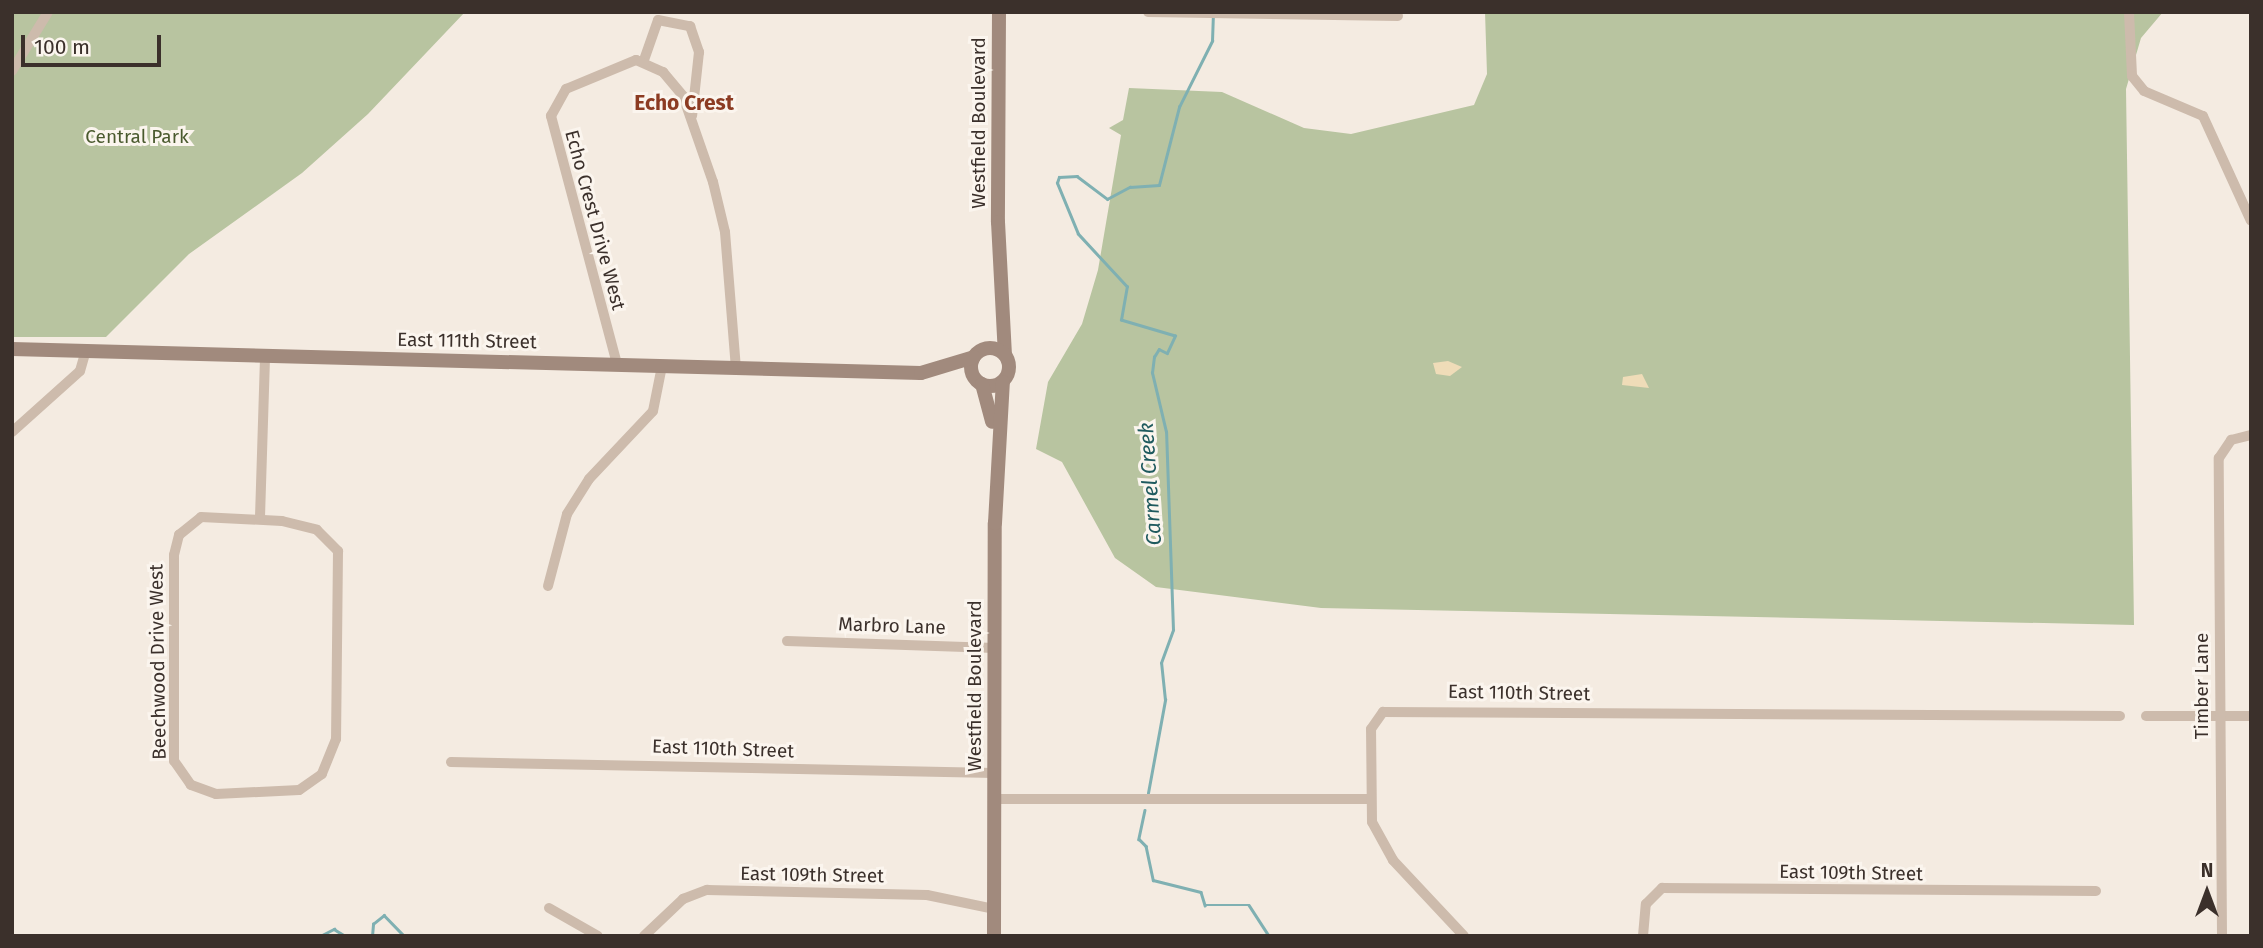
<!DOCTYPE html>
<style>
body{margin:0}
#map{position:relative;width:2263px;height:948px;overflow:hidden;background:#f4ebe1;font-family:"Fira Sans",sans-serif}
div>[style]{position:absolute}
.green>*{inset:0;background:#b8c4a0}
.sand>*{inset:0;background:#efdcb8}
.stream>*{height:2.5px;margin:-1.25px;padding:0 1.25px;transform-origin:1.25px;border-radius:1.25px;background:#7fb0b2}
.minor>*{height:10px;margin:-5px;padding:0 5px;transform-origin:5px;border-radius:5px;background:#cdbbac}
.secondary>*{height:14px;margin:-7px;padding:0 7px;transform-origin:7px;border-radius:7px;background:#a18a7d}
.secondary>.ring{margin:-7px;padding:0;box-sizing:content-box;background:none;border:14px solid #a18a7d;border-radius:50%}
span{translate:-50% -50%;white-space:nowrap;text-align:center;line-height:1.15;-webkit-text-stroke:6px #fbf5ee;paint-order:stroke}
.street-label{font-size:19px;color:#3b302b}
.park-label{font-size:19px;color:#4a5a2e}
.neighbourhood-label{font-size:21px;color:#8c3b22;font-weight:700}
.water-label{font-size:21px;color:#1f5a5e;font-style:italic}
.frame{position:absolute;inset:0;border:14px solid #3b302b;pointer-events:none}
.north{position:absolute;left:2172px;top:857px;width:70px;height:70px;-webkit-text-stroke:5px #fbf5ee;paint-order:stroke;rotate:0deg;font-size:19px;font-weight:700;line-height:28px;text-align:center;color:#3b302b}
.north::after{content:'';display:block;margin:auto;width:24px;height:32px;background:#3b302b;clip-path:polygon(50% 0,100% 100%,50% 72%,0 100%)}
.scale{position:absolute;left:21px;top:35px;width:140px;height:32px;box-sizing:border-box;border:4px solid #3b302b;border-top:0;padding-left:9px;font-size:21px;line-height:24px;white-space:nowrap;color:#3b302b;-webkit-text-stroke:5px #fbf5ee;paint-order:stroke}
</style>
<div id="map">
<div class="green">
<i style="clip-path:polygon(12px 12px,465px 12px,368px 114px,302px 173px,189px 254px,106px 337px,12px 337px)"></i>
<i style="clip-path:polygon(1485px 12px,2163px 12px,2141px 38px,2126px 89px,2134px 625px,1321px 608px,1156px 587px,1115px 558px,1062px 462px,1036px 449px,1048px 382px,1082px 324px,1098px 270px,1121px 135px,1109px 128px,1123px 120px,1129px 88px,1222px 92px,1304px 128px,1351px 134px,1474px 105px,1487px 74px)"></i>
</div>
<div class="sand">
<i style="clip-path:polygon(1448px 361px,1462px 367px,1450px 376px,1436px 374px,1433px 363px)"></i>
<i style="clip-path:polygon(1642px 374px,1649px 388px,1622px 385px,1623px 377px)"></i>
</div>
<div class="stream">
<i style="left:1148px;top:793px;width:95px;rotate:-79.6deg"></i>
<i style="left:1165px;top:700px;width:37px;rotate:-96deg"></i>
<i style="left:1161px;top:663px;width:35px;rotate:-70deg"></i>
<i style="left:1173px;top:630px;width:198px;rotate:-92deg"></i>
<i style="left:1166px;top:432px;width:61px;rotate:-103.3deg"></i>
<i style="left:1152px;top:373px;width:16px;rotate:-83deg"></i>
<i style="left:1154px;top:357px;width:9px;rotate:-58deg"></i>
<i style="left:1159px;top:349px;width:9px;rotate:27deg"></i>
<i style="left:1167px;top:353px;width:19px;rotate:-65deg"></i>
<i style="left:1175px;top:336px;width:56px;rotate:-163.5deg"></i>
<i style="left:1121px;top:320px;width:34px;rotate:-80deg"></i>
<i style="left:1127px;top:287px;width:72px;rotate:-132.8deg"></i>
<i style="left:1078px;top:234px;width:55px;rotate:-112.4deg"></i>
<i style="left:1057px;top:183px;width:6px;rotate:-72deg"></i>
<i style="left:1059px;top:177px;width:18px;rotate:-3deg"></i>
<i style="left:1077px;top:176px;width:38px;rotate:37deg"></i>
<i style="left:1107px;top:199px;width:26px;rotate:-28deg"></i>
<i style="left:1130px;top:187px;width:29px;rotate:-4deg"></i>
<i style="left:1159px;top:185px;width:81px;rotate:-75.6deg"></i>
<i style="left:1179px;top:107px;width:74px;rotate:-63.4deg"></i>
<i style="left:1212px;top:41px;width:25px;rotate:-88deg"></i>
<i style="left:1145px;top:810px;width:30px;rotate:102deg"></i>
<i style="left:1139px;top:839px;width:10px;rotate:45deg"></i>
<i style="left:1146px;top:846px;width:35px;rotate:78deg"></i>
<i style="left:1153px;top:880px;width:49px;rotate:14deg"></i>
<i style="left:1201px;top:892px;width:14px;rotate:73deg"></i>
<i style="left:1205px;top:905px;width:44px"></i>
<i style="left:1249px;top:905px;width:37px;rotate:57deg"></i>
<i style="left:219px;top:936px;width:35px"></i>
<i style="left:320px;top:936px;width:16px;rotate:-27deg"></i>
<i style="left:334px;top:929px;width:13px;rotate:32deg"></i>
<i style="left:372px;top:936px;width:12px;rotate:-85deg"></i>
<i style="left:373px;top:924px;width:14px;rotate:-39deg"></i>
<i style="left:384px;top:915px;width:29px;rotate:46deg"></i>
</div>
<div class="minor">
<i style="left:1148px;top:12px;width:250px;rotate:0.9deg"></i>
<i style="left:2129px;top:12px;width:64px;rotate:87.3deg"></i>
<i style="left:2132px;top:76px;width:19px;rotate:51deg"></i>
<i style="left:2144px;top:91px;width:64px;rotate:23deg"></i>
<i style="left:2203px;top:116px;width:115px;rotate:65.4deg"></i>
<i style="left:644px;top:60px;width:42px;rotate:-70.7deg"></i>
<i style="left:658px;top:20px;width:33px;rotate:11deg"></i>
<i style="left:690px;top:26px;width:28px;rotate:71deg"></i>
<i style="left:699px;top:52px;width:64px;rotate:96.2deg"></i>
<i style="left:12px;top:71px;width:69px;rotate:-58.6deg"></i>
<i style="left:617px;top:364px;width:257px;rotate:-104.9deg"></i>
<i style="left:551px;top:116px;width:31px;rotate:-61deg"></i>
<i style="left:566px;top:89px;width:76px;rotate:-22.5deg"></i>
<i style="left:636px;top:60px;width:30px;rotate:24deg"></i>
<i style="left:663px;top:72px;width:31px;rotate:50deg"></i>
<i style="left:683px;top:96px;width:91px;rotate:70.8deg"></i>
<i style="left:713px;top:182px;width:51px;rotate:76.5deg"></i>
<i style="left:725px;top:232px;width:137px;rotate:85.4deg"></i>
<i style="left:12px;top:432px;width:91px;rotate:-41.9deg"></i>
<i style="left:80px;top:371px;width:22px;rotate:-74deg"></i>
<i style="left:201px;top:517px;width:81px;rotate:2.8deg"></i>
<i style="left:282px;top:521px;width:36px;rotate:14deg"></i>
<i style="left:317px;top:530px;width:30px;rotate:45deg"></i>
<i style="left:338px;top:551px;width:188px;rotate:90.6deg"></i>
<i style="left:336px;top:739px;width:38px;rotate:112deg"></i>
<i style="left:322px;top:774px;width:28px;rotate:145deg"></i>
<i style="left:299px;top:790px;width:83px;rotate:177.2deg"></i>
<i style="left:216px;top:794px;width:27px;rotate:-160deg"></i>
<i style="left:191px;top:785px;width:29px;rotate:-125deg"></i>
<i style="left:174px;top:761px;width:206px;rotate:-90deg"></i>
<i style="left:174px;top:555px;width:21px;rotate:-76deg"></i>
<i style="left:179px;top:535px;width:28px;rotate:-39deg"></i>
<i style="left:260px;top:517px;width:162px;rotate:-88.2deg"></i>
<i style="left:548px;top:586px;width:74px;rotate:-75.2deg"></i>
<i style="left:567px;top:514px;width:41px;rotate:-57.8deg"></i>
<i style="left:589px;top:479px;width:93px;rotate:-46.7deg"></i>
<i style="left:653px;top:411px;width:46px;rotate:-78.7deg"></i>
<i style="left:787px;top:641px;width:208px;rotate:1.9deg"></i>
<i style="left:2146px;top:716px;width:105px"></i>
<i style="left:451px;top:762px;width:543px;rotate:1.16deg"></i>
<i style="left:995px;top:799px;width:373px"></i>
<i style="left:549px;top:908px;width:56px;rotate:29.7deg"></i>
<i style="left:644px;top:936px;width:54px;rotate:-43.5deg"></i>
<i style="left:683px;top:899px;width:26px;rotate:-21deg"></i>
<i style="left:707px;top:890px;width:220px;rotate:1.3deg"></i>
<i style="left:927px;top:895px;width:68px;rotate:11.8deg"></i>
<i style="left:1464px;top:936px;width:104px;rotate:-133.1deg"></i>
<i style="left:1393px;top:860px;width:43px;rotate:-118.9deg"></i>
<i style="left:1372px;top:822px;width:93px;rotate:-90.6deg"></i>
<i style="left:1371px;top:729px;width:21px;rotate:-55deg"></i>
<i style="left:1383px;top:712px;width:737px;rotate:0.31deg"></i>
<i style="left:1643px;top:936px;width:32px;rotate:-85deg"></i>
<i style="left:1646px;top:904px;width:23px;rotate:-45deg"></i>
<i style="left:1662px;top:888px;width:434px;rotate:0.4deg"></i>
<i style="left:2222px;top:936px;width:478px;rotate:-90.4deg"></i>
<i style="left:2219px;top:458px;width:22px;rotate:-56deg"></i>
<i style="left:2231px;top:440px;width:21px;rotate:-14deg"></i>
</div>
<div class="secondary">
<i style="left:999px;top:12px;width:210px;rotate:90.3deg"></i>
<i style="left:998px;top:222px;width:133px;rotate:87deg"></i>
<i class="ring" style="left:971px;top:348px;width:24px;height:24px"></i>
<i style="left:12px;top:349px;width:909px;rotate:1.51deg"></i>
<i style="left:921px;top:373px;width:55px;rotate:-16.8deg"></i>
<i style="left:982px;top:384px;width:39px;rotate:75deg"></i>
<i style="left:994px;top:936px;width:413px;rotate:-89.9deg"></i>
<i style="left:995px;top:523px;width:141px;rotate:-86.8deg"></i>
</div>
<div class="street-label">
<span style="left:979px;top:123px;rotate:-90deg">Westfield Boulevard</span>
<span style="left:595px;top:220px;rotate:75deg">Echo Crest Drive West</span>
<span style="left:467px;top:341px;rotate:1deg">East 111th Street</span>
<span style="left:892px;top:626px;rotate:2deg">Marbro Lane</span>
<span style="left:158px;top:662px;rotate:-91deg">Beechwood Drive West</span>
<span style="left:975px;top:686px;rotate:-90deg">Westfield Boulevard</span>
<span style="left:2202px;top:686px;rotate:-90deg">Timber Lane</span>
<span style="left:1519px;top:693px;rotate:1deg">East 110th Street</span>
<span style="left:723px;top:749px;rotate:2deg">East 110th Street</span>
<span style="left:1851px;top:873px;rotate:1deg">East 109th Street</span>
<span style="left:812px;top:875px;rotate:1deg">East 109th Street</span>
</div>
<div class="park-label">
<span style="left:137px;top:137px">Central Park</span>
</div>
<div class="neighbourhood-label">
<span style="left:684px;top:103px">Echo Crest</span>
</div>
<div class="water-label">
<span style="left:1150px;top:484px;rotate:-94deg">Carmel Creek</span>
</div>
<div class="frame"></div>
<div class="north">N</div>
<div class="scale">100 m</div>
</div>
